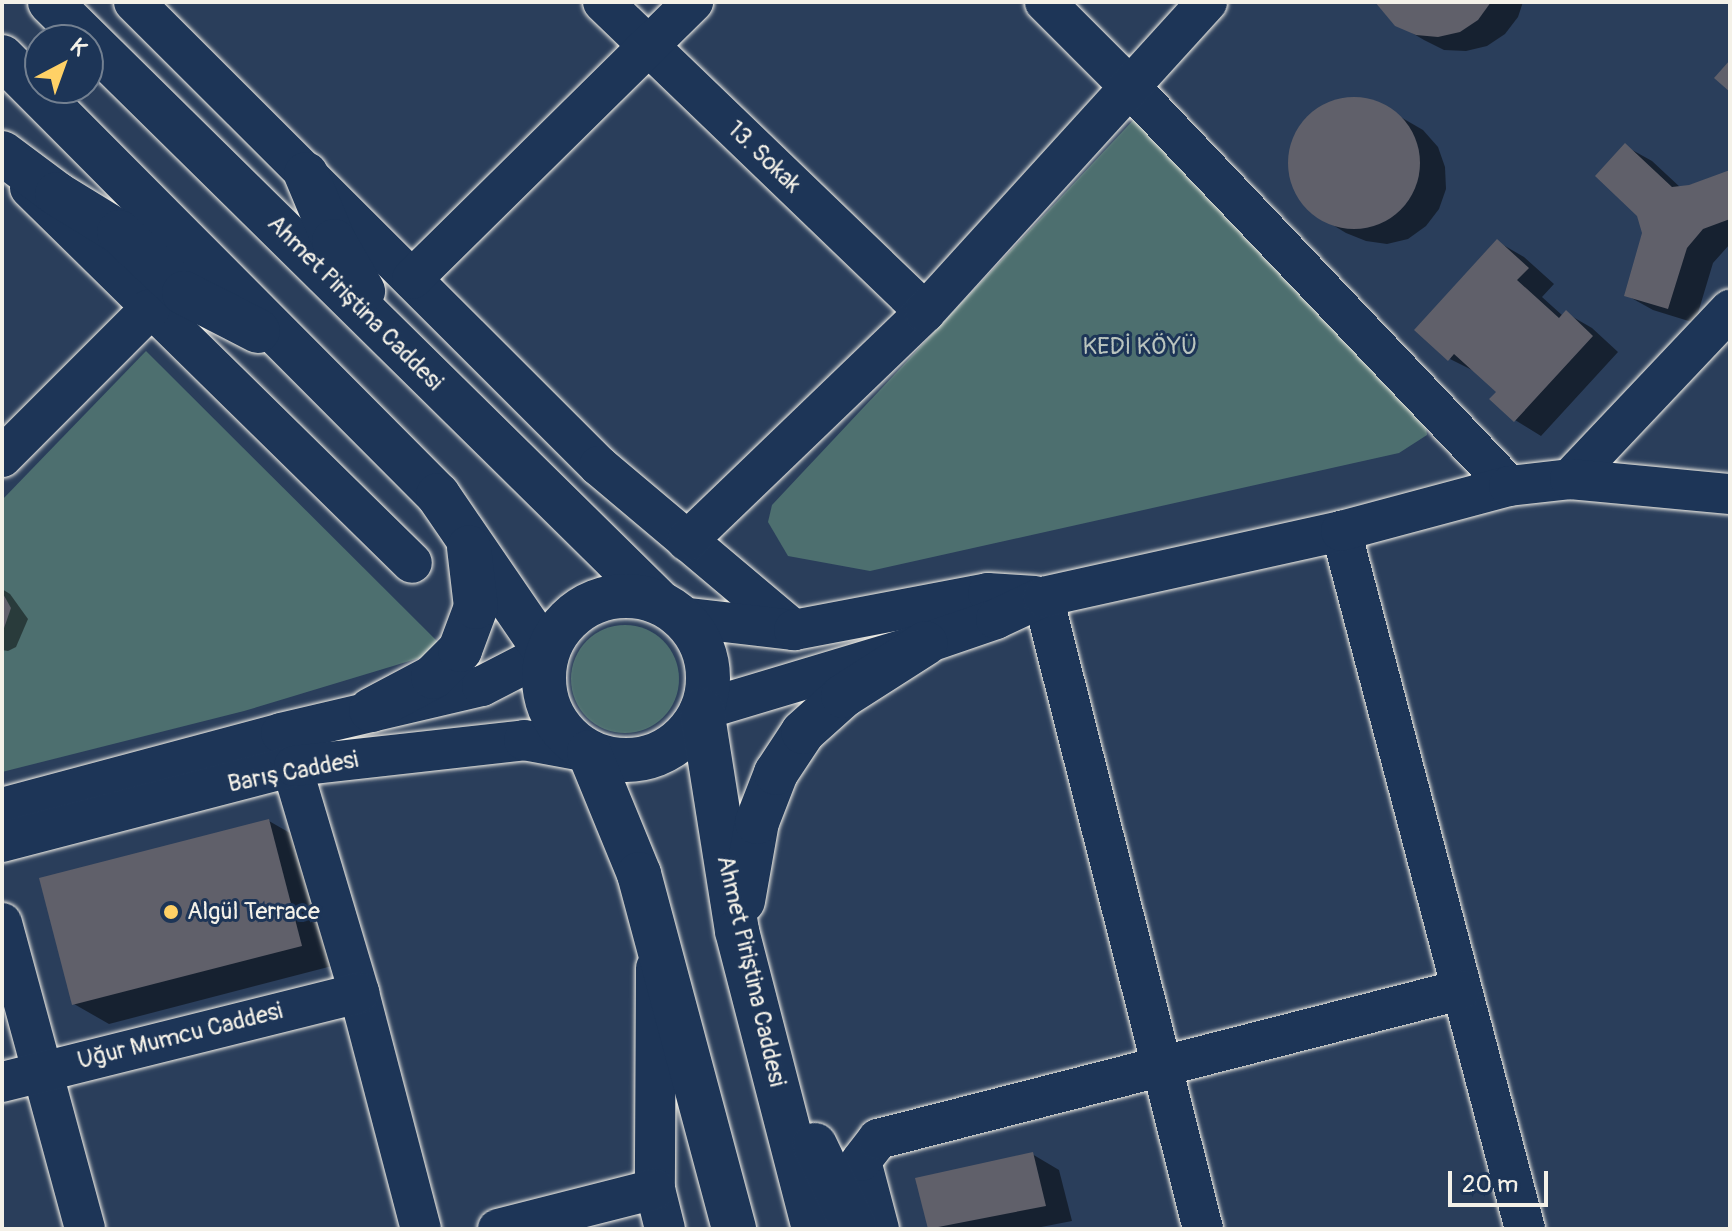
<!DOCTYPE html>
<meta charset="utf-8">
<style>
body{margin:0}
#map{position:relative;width:1732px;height:1231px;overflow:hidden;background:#2a3e5b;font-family:Pangolin,sans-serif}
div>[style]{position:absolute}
.green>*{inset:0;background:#4d6f6f}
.round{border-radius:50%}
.shadow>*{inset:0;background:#0007}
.building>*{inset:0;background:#60606a}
.roads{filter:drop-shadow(0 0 2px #f4f1e8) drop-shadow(0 0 2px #f4f1e8)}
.street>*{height:40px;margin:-20px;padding:0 20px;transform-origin:20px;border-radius:20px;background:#1d3557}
.secondary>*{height:44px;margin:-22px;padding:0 22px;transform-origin:22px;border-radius:22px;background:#1d3557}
.secondary>.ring{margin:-22px;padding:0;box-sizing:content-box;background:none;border:44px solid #1d3557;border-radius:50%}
.dots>*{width:22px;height:22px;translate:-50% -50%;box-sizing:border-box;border:4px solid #1d3557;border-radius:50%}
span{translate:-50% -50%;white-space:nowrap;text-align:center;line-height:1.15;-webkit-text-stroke:6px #1d3557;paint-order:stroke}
.street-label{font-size:24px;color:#f4f1e8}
.park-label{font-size:24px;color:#bac4be}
.poi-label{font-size:24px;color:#f4f1e8}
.left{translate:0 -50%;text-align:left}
.frame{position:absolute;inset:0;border:4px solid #f4f1e8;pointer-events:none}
.north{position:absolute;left:24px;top:24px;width:80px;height:80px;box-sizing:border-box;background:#1d3557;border:2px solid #738091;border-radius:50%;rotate:41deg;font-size:22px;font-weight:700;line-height:32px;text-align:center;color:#f4f1e8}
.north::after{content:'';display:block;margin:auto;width:28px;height:36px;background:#ffd166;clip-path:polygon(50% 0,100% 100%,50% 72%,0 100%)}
.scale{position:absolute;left:1448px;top:1171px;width:100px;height:36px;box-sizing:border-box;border:4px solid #f4f1e8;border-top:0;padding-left:10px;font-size:24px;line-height:28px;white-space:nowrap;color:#f4f1e8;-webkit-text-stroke:6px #1d3557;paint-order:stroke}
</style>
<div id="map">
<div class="green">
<i style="clip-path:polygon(1138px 115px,1424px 413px,1427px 435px,1399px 453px,870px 571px,788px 556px,768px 522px,772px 505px)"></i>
<i style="clip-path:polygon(146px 351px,446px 650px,244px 711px,2px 772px,2px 500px)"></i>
<i class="round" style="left:571px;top:625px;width:108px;height:108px"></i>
</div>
<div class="shadow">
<i style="clip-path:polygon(1377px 2px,1523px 2px,1518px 17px,1505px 34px,1487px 46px,1466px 51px,1444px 50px,1424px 40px,1397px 24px)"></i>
<i style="clip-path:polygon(1357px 99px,1378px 104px,1423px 130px,1438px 147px,1445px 167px,1446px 189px,1439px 209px,1426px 226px,1408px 239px,1387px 244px,1366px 241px,1346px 233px,1318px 216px,1303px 201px,1292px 182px,1290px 162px,1294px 141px,1304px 124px,1318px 110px,1337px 102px)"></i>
<i style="clip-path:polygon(1625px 146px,1652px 161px,1681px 188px,1730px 172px,1730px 244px,1713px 263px,1695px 323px,1653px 310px,1626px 295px,1644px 232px)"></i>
<i style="clip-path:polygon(1498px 242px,1524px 257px,1554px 284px,1542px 297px,1563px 316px,1566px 313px,1592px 328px,1618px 352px,1541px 436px,1515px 420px,1499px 392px,1478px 373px,1450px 359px)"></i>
<i style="clip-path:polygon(2px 589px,10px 594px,28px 619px,16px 647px,8px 651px,2px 650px)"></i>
<i style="clip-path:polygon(269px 821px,304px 841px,336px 965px,109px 1024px,74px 1004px)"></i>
<i style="clip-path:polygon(1032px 1154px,1059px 1170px,1072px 1221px,1031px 1229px,930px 1228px)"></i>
</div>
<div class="building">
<i style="clip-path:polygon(1375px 2px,1491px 2px,1478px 20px,1460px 32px,1438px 37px,1416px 35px,1395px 26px)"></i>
<i style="clip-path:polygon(1730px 60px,1730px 92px,1714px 78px)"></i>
<i class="round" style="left:1288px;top:97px;width:132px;height:132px"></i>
<i style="clip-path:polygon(1625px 143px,1672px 187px,1689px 185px,1730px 170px,1730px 219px,1703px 229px,1687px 248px,1668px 309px,1624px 296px,1642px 233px,1637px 216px,1595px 176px)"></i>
<i style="clip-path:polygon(1497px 239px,1529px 268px,1517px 280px,1559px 318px,1566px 310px,1593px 336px,1514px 422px,1489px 399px,1496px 392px,1454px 354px,1448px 361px,1414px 330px)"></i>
<i style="clip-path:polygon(2px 592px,11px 608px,3px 631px,2px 631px)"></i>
<i style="clip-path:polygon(269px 819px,302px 946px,72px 1005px,39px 878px)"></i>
<i style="clip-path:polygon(1033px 1152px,1046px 1206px,928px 1229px,915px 1178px)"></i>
</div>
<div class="roads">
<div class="street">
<i style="left:134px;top:2px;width:657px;rotate:44.94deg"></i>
<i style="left:599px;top:466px;width:255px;rotate:40.1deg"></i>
<i style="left:603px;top:2px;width:447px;rotate:43.9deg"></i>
<i style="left:1045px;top:2px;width:120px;rotate:45deg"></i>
<i style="left:1130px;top:87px;width:550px;rotate:46.47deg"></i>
<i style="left:30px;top:188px;width:535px;rotate:44.47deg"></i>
<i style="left:412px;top:279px;width:395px;rotate:-44.6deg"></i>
<i style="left:2px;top:457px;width:209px;rotate:-45deg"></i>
<i style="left:1570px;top:479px;width:233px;rotate:-46.6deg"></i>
<i style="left:1341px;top:531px;width:722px;rotate:75.23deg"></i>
<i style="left:687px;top:541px;width:330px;rotate:-43.9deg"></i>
<i style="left:925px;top:312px;width:419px;rotate:-47.7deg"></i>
<i style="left:1043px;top:597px;width:652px;rotate:75.79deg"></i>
<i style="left:681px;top:617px;width:114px;rotate:6.6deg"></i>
<i style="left:794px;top:630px;width:197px;rotate:-10.8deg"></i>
<i style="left:988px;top:593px;width:47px;rotate:3.7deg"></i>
<i style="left:702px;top:710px;width:234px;rotate:-16.7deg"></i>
<i style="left:926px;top:643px;width:74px;rotate:-18.9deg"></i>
<i style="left:996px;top:619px;width:52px;rotate:-25.1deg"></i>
<i style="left:1043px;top:597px;width:305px;rotate:-12.5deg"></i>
<i style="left:1341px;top:531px;width:174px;rotate:-15deg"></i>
<i style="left:1509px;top:486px;width:61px;rotate:-6.5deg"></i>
<i style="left:1570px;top:479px;width:161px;rotate:5.4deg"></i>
<i style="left:285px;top:744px;width:260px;rotate:73.4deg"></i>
<i style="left:359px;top:993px;width:244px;rotate:75.3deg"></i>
<i style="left:2px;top:808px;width:289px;rotate:-15deg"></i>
<i style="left:281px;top:733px;width:206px;rotate:-13.2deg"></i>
<i style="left:482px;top:686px;width:72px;rotate:-27.3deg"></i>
<i style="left:2px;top:842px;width:302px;rotate:-14.6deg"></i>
<i style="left:294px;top:766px;width:231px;rotate:-6.4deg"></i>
<i style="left:524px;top:740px;width:66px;rotate:10.5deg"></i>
<i style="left:2px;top:923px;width:317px;rotate:74.8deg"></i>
<i style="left:656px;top:968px;width:221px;rotate:90.3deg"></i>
<i style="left:655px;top:1189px;width:41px;rotate:76deg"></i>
<i style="left:2px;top:1082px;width:368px;rotate:-14deg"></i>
<i style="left:498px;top:1229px;width:162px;rotate:-14.3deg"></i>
<i style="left:879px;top:1229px;width:70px;rotate:-104.8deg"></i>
<i style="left:861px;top:1161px;width:28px;rotate:-52deg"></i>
<i style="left:878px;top:1139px;width:601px;rotate:-14.36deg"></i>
</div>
<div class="secondary">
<i style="left:50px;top:2px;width:856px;rotate:44.57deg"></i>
<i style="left:2px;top:57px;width:618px;rotate:45.13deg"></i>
<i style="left:438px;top:495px;width:191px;rotate:55.6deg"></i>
<i style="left:2px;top:153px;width:69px;rotate:36.7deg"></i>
<i style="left:57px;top:194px;width:73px;rotate:31.5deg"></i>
<i style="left:119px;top:232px;width:89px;rotate:43.2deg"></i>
<i style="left:184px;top:293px;width:83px;rotate:27.2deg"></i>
<i style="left:306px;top:174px;width:73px;rotate:67.3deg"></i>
<i style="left:334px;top:241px;width:58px;rotate:59.9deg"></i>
<i class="ring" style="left:544px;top:596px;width:120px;height:120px"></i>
<i style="left:371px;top:710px;width:70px;rotate:-28deg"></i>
<i style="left:433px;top:677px;width:38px;rotate:-45deg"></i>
<i style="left:460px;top:650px;width:46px;rotate:-69.6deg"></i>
<i style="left:476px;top:607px;width:60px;rotate:-96.7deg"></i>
<i style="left:702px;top:710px;width:224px;rotate:81deg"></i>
<i style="left:737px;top:931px;width:308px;rotate:75.5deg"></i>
<i style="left:589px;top:752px;width:132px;rotate:67.7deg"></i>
<i style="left:639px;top:874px;width:367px;rotate:75deg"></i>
<i style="left:743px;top:901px;width:80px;rotate:-80deg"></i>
<i style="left:757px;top:822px;width:53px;rotate:-68.8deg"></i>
<i style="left:776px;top:773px;width:49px;rotate:-56.6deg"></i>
<i style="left:803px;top:732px;width:54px;rotate:-42deg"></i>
<i style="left:843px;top:696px;width:98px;rotate:-32.6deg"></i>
<i style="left:815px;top:1145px;width:93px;rotate:64.5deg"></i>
</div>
</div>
<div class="dots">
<i style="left:171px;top:912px;background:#ffd166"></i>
</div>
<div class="street-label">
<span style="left:764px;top:157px;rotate:44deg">13. Sokak</span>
<span style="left:355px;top:303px;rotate:45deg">Ahmet Piriştina Caddesi</span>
<span style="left:293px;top:772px;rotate:-11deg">Barış Caddesi</span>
<span style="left:751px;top:971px;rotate:77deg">Ahmet Piriştina Caddesi</span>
<span style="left:180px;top:1036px;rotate:-14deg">Uğur Mumcu Caddesi</span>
</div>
<div class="park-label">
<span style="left:1140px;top:347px">KEDİ KÖYÜ</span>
</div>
<div class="poi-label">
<span class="left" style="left:187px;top:912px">Algül Terrace</span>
</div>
<div class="frame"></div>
<div class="north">K</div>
<div class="scale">20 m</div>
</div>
